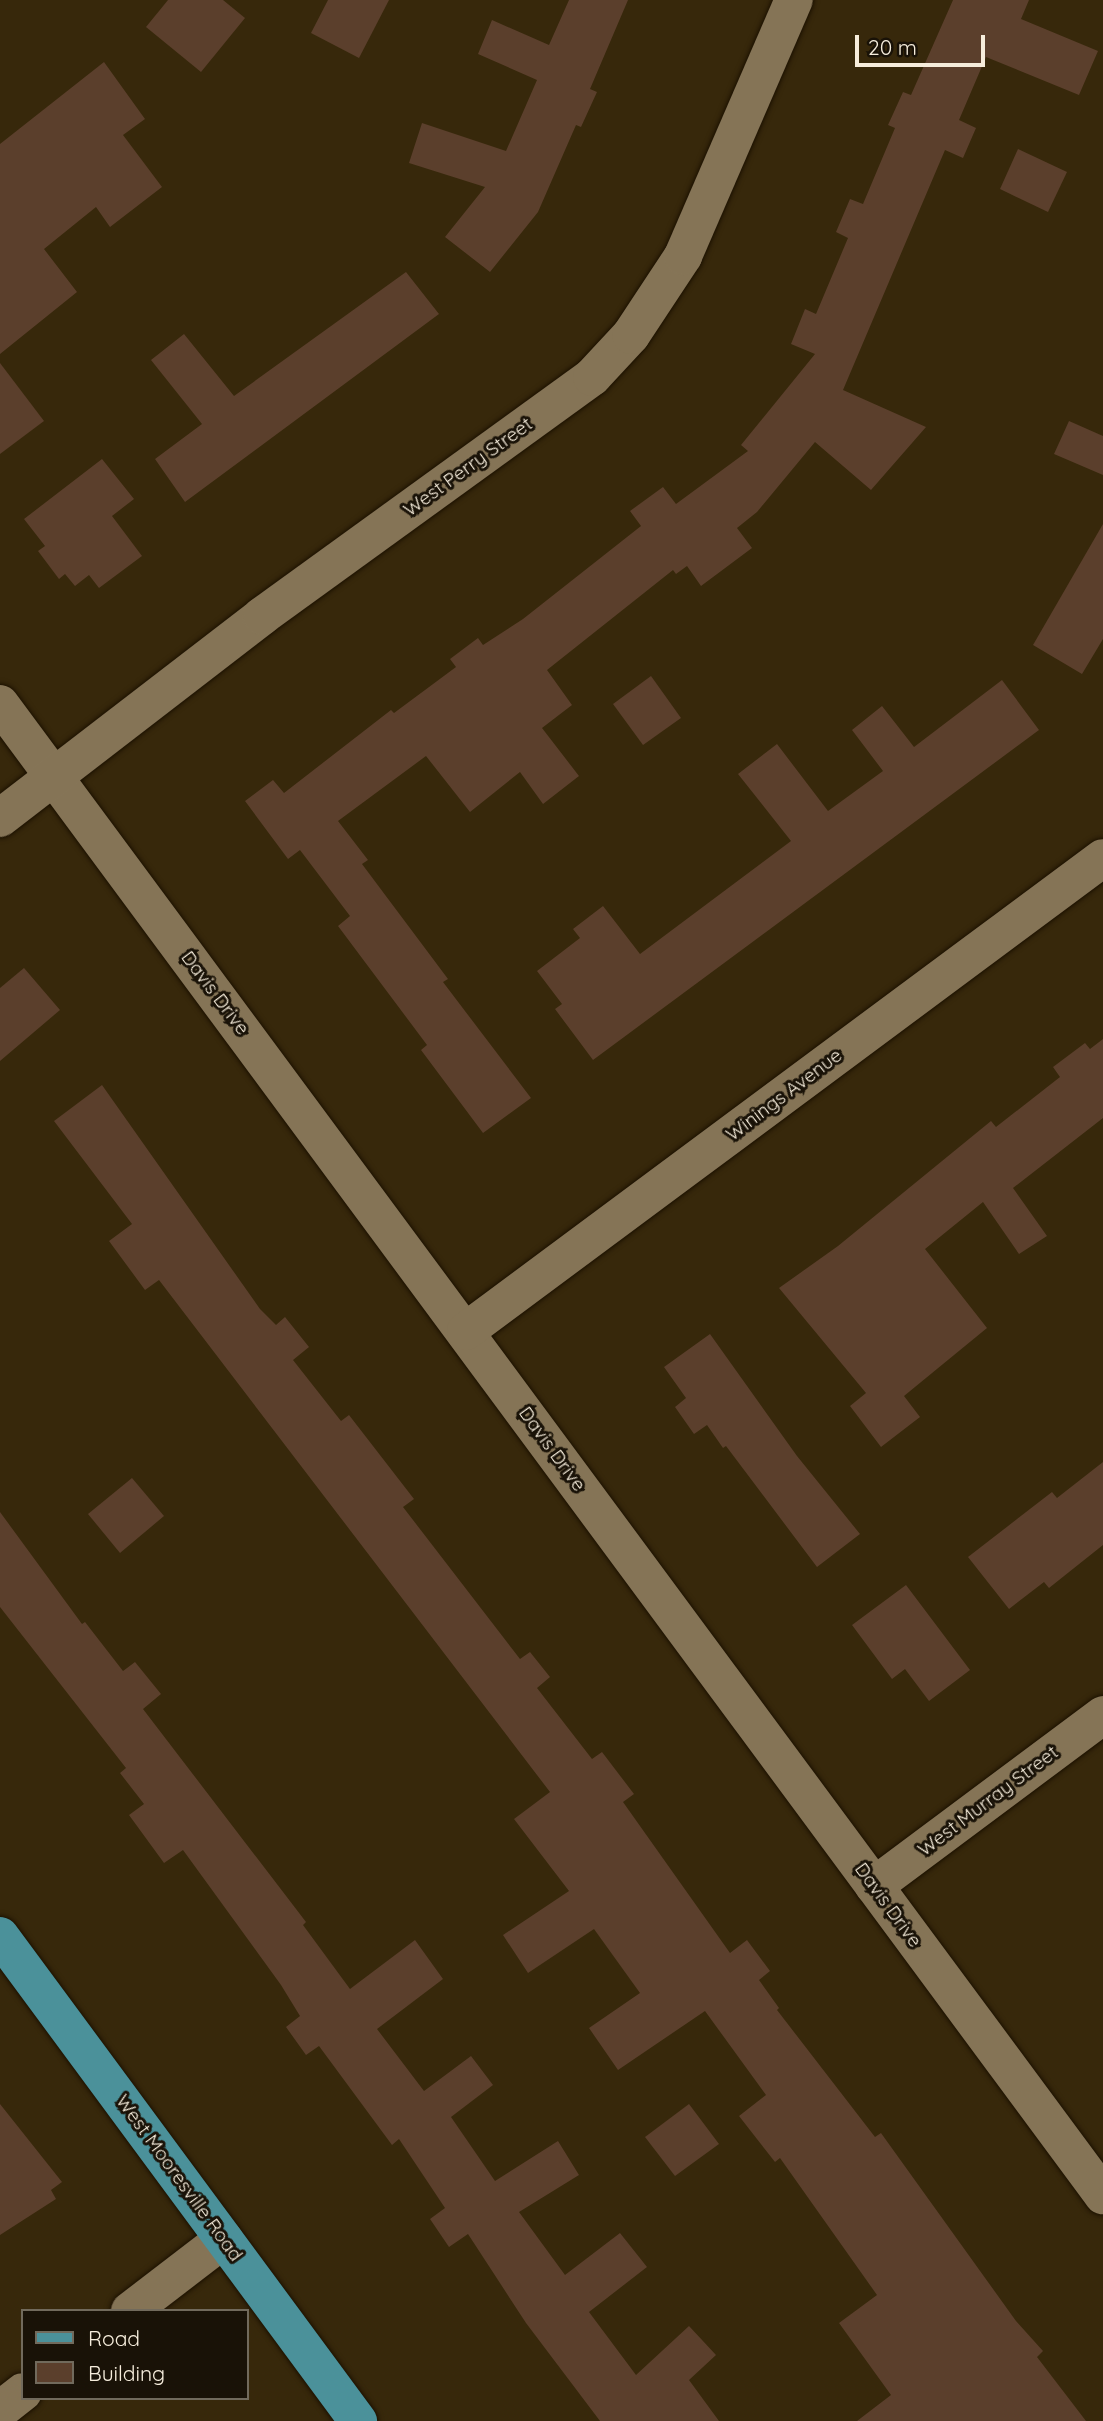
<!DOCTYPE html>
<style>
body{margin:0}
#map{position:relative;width:1103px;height:2421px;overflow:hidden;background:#37280b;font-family:Quicksand,sans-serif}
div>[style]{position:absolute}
.building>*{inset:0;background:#5b3f2c}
.roads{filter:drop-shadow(0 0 2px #1c1100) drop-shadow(0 0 2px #1c1100)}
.minor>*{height:38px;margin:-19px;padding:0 19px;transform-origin:19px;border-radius:19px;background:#857456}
.major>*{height:38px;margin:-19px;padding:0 19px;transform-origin:19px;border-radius:19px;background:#4b919a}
span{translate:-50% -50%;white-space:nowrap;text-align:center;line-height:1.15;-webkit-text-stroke:6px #191207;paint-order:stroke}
.street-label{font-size:19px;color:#f6eddc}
.legend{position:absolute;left:21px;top:2309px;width:228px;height:91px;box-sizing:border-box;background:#191207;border:2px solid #716a5c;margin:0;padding:9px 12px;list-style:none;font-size:21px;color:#f6eddc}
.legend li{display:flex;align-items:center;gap:14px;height:35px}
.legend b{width:35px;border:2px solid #716a5c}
.scale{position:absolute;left:855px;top:35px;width:130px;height:32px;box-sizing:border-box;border:4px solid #f6eddc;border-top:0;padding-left:9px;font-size:21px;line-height:24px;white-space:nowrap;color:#f6eddc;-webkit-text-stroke:5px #191207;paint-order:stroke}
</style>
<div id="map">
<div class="building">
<i style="clip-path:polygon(168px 0,223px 0,245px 18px,201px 72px,146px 27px)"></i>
<i style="clip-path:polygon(328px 0,389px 0,359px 58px,311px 33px)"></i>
<i style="clip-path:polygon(569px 0,628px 0,590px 89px,597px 92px,581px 127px,576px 125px,538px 212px,490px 272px,445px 237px,485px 187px,409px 163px,422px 123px,506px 151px,537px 80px,478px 54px,492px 20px,549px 45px)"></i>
<i style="clip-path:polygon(953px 0,1029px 0,1021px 19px,1098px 51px,1079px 95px,986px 57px,959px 120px,976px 128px,963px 158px,945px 150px,843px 390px,926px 427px,871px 490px,815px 442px,757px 512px,737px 528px,752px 548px,701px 586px,687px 566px,676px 574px,673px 570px,547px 670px,572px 705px,542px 728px,579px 776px,543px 804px,520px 772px,470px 812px,426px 756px,338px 821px,368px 860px,362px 864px,448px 979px,443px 982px,531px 1098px,483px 1133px,421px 1050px,427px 1045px,338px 926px,350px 916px,300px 850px,288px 859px,245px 801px,273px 780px,284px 793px,391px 710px,394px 713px,456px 667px,450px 659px,478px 638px,483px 645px,523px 619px,641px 526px,630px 511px,663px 487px,676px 504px,748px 451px,741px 445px,815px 354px,791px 344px,805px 309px,816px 314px,848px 238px,836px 232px,850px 199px,863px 204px,895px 128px,888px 125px,903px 92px,911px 95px)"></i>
<i style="clip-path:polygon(104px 62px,145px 119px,123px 135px,162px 187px,110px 227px,96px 207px,44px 249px,77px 292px,0 354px,0 144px)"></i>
<i style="clip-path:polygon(1018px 149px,1067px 172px,1048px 212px,1000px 189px)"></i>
<i style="clip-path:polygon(406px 272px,439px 314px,185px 502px,155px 459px,202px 424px,151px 360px,184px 334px,234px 396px)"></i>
<i style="clip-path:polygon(0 363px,44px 421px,0 454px)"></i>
<i style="clip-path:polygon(1069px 421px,1103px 436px,1103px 475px,1054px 454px)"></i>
<i style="clip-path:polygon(102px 459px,134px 499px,112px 516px,142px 556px,99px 588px,89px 575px,75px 586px,65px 574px,59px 579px,38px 551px,45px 546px,24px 519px)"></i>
<i style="clip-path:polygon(1103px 524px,1103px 639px,1082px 674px,1033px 645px)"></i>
<i style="clip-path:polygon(651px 676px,681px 718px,643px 745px,613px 704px)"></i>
<i style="clip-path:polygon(1002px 680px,1039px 730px,593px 1060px,555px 1009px,562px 1004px,537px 971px,580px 938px,573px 929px,603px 906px,640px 954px,791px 841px,738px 774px,777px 744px,828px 811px,883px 771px,852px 730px,882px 706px,914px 747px)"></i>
<i style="clip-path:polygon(24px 968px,60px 1010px,0 1061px,0 988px)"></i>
<i style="clip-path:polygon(1103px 1039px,1103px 1118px,1013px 1188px,1047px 1236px,1019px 1254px,983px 1202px,925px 1249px,987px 1328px,904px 1396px,920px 1417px,881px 1447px,850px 1406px,866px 1393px,779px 1288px,838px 1246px,991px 1121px,996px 1127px,1060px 1077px,1053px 1067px,1085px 1043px,1090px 1049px)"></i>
<i style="clip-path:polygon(102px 1085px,260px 1309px,276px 1325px,285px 1317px,309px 1347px,293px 1360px,341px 1421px,349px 1415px,414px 1499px,403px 1507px,520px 1659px,530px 1652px,550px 1677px,537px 1688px,592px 1759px,602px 1752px,634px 1794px,623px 1802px,730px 1953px,747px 1940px,770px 1971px,759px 1980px,779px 2008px,777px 2010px,875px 2137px,881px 2133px,1016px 2321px,1043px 2351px,1037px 2357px,1086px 2421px,857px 2421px,891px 2395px,839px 2323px,877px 2295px,780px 2158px,775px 2162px,739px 2116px,766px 2095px,705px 2011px,618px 2070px,589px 2028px,640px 1993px,594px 1929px,528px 1973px,503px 1935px,569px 1891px,514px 1819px,550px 1792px,159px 1280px,145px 1290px,109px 1241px,132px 1224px,54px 1121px)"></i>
<i style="clip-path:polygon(710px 1334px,797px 1456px,860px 1534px,817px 1567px,726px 1446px,723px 1448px,707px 1425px,694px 1434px,675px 1407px,686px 1398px,664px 1367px)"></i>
<i style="clip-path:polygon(1103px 1462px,1103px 1545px,1049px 1588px,1044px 1582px,1009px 1609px,968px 1557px,1052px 1492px,1057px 1498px)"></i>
<i style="clip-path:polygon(132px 1478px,164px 1516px,120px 1553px,88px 1514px)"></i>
<i style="clip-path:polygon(0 1512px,82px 1624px,85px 1622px,123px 1671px,135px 1662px,161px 1694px,143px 1709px,306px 1922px,303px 1925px,350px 1989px,415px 1940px,443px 1979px,377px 2029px,424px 2091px,471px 2056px,493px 2085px,451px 2117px,495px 2181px,558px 2141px,579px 2175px,519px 2212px,565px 2275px,620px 2233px,647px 2267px,589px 2312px,636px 2375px,689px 2326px,716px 2355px,689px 2380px,719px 2421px,600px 2421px,526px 2323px,468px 2234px,449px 2247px,430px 2219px,445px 2208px,399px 2139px,392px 2145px,319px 2046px,306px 2055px,286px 2027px,300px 2016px,281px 1985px,183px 1850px,164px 1863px,129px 1815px,144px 1804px,120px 1773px,126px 1768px,0 1607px)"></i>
<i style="clip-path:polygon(906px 1585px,970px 1670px,929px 1701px,905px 1669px,892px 1679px,852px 1625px)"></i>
<i style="clip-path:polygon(0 2104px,62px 2182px,51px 2190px,56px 2199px,0 2235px)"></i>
<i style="clip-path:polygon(689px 2104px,719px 2144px,675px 2176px,645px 2137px)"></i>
</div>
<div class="roads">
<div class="minor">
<i style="left:0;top:704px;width:1855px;rotate:53.51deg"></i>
<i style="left:0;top:818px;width:331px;rotate:-37.6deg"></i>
<i style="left:262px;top:616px;width:407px;rotate:-35.9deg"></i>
<i style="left:592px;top:377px;width:57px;rotate:-47.1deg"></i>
<i style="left:631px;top:335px;width:95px;rotate:-56.6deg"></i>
<i style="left:683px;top:256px;width:279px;rotate:-66.6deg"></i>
<i style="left:466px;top:1331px;width:793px;rotate:-36.6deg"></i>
<i style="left:874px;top:1886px;width:286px;rotate:-36.7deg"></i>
<i style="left:130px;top:2311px;width:118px;rotate:-37.5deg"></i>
<i style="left:0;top:2410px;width:29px;rotate:-38deg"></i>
</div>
<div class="major">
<i style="left:0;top:1936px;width:603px;rotate:53.57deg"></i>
</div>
</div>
<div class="street-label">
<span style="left:468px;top:467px;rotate:-36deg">West Perry Street</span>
<span style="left:215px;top:993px;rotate:53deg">Davis Drive</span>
<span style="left:784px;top:1095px;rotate:-37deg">Winings Avenue</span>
<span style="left:552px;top:1449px;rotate:54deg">Davis Drive</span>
<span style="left:988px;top:1801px;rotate:-37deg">West Murray Street</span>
<span style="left:888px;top:1905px;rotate:54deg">Davis Drive</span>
<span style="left:179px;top:2178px;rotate:54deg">West Mooresville Road</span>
</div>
<ul class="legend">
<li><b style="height:9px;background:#4b919a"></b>Road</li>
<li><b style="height:19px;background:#5b3f2c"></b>Building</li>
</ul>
<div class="scale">20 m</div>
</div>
